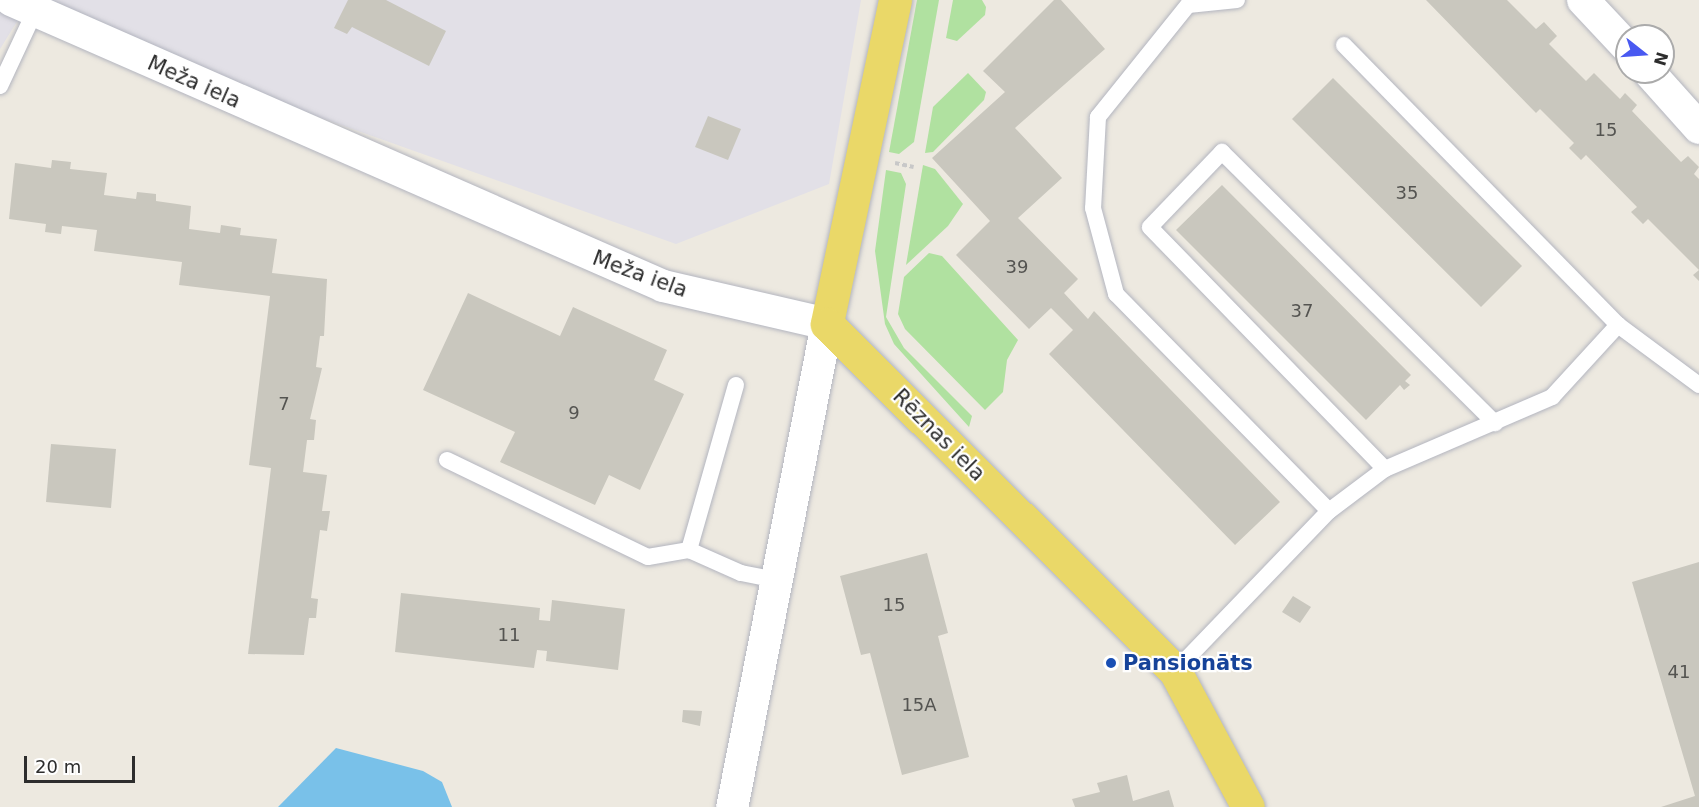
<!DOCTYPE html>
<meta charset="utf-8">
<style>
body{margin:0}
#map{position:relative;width:1699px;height:807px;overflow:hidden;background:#ede9e0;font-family:"DejaVu Sans",sans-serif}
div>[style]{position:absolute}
.industrial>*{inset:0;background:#e2e0e7}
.green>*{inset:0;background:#b0e1a0}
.water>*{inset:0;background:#79c1e9}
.building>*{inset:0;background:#c9c7be}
.path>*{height:4px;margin-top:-2px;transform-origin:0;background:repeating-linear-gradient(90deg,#c8c8c8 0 4.5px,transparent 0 7.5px)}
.roads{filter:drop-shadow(0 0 2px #b3b5bf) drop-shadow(0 0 2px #b3b5bf)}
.lane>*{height:16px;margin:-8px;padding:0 8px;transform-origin:8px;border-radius:8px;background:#fff}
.street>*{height:32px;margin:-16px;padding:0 16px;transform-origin:16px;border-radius:16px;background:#fff}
.primary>*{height:33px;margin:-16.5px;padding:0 16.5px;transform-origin:16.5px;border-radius:16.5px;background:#ead868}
.dots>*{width:16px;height:16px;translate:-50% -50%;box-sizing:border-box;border:3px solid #fff;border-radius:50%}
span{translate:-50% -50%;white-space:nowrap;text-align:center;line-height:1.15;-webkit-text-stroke:4.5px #fff;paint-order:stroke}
.number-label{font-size:18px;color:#545451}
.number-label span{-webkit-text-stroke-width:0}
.street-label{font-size:21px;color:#2d2d2d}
.transit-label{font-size:21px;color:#164399;font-weight:700}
.left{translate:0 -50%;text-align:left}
.north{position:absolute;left:1615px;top:24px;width:60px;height:60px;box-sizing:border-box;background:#fff;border:2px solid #ababab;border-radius:50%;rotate:107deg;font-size:16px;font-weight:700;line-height:24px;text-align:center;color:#2d2d2d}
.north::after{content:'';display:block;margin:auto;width:21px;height:27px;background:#4959f1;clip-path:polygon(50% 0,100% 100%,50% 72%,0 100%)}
.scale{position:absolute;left:24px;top:756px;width:111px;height:27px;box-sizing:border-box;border:3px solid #2d2d2d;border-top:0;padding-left:8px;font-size:18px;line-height:21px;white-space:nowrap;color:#2d2d2d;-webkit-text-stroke:4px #fff;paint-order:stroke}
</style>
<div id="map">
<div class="industrial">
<i style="clip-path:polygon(0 0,861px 0,829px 184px,676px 244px,23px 12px,0 49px)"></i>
</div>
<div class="green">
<i style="clip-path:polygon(917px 0,939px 0,914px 142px,899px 154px,889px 152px)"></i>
<i style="clip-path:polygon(953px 0,982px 0,986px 7px,985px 15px,957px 41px,946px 38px)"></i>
<i style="clip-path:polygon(968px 73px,986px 92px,984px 100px,933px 152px,925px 153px,933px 107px)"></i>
<i style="clip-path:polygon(923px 165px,935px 169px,963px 204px,948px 226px,906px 265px)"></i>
<i style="clip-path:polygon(886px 170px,901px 173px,906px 184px,886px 317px,904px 348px,972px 416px,969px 427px,894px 344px,885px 324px,875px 251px)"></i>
<i style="clip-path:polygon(929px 253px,942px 256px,1018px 340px,1007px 360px,1003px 392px,985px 410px,905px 329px,898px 314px,904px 277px)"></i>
</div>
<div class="water">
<i style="clip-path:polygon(336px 748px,423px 771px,442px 782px,452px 807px,278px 807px)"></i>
</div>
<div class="building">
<i style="clip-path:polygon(348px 0,386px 0,446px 31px,429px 66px,352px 27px,347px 34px,334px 28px)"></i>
<i style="clip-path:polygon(1054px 0,1061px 0,1105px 49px,1015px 128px,1062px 178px,1018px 218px,1078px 279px,1064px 293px,1088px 319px,1094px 311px,1280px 502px,1235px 545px,1049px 354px,1073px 330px,1051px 308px,1029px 329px,956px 255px,990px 221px,932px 158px,1005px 92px,983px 71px)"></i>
<i style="clip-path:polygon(1426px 0,1507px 0,1536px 29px,1544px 22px,1557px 36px,1549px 44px,1586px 81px,1594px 73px,1620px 99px,1625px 93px,1637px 105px,1632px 111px,1681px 162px,1688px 156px,1699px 167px,1694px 174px,1699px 179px,1699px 281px,1693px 275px,1699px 270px,1648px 219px,1643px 224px,1631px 212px,1637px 207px,1586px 155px,1581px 160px,1569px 148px,1574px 143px,1540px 109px,1536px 113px)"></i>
<i style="clip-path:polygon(1333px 78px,1522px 266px,1481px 307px,1292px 119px)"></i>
<i style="clip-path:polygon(708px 116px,741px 129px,728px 160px,695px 147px)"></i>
<i style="clip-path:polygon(52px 160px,71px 162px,70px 169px,107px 173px,104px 195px,136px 199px,137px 192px,156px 194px,156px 201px,191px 206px,189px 229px,220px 233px,221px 225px,241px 228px,240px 235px,277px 239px,272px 273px,327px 279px,324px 336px,320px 336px,316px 367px,322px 368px,310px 419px,316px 420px,314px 440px,307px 440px,303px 472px,327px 475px,322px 511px,330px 511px,327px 531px,320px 530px,311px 598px,318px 599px,316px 618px,309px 618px,304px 655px,248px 654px,271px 468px,249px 465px,270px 296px,179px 285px,182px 262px,94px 251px,97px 230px,62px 226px,61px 234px,45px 232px,46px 224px,9px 219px,15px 163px,51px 168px)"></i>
<i style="clip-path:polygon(1222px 185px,1411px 375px,1405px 381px,1410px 385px,1404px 390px,1400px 385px,1366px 420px,1176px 230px)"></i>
<i style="clip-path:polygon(468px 293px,560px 336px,573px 307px,667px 350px,654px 380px,684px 394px,640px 490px,609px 475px,595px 505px,500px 462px,515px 432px,423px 390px)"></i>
<i style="clip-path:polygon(51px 444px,116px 449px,111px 508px,46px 502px)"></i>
<i style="clip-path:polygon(927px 553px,948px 633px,938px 636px,969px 757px,902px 775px,870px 653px,861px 655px,840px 576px)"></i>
<i style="clip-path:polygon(1699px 562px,1699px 807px,1661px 807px,1695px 796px,1632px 582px)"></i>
<i style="clip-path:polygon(401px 593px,540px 608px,539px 620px,550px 621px,552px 600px,625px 609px,618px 670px,546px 661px,547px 651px,537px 650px,534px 668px,395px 652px)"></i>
<i style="clip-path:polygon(1293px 596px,1311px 607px,1300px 623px,1282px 612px)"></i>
<i style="clip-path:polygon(683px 710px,702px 711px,700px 726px,682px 722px)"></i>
<i style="clip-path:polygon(1127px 775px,1133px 801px,1169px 790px,1174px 807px,1075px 807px,1072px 799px,1100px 792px,1097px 783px)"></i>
</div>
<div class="path">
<i style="left:895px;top:163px;width:19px;rotate:12deg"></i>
</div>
<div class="roads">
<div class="lane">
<i style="left:1237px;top:0;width:49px;rotate:174.2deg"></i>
<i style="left:1188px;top:5px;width:144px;rotate:128.8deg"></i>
<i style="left:1098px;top:117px;width:91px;rotate:93.1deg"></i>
<i style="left:1093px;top:208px;width:89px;rotate:75deg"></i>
<i style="left:1116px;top:294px;width:304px;rotate:45.5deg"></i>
<i style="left:1344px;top:45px;width:392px;rotate:45.6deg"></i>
<i style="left:0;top:86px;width:83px;rotate:-65deg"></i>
<i style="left:736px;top:385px;width:172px;rotate:105.9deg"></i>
<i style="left:689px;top:550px;width:57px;rotate:23.9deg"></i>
<i style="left:741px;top:573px;width:33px;rotate:11deg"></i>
<i style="left:447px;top:460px;width:223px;rotate:25.8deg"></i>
<i style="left:648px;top:557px;width:42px;rotate:-9.7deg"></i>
<i style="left:1385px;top:469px;width:337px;rotate:-134.2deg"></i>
<i style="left:1150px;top:227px;width:104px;rotate:-46.2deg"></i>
<i style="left:1222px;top:152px;width:385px;rotate:44.8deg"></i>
<i style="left:1175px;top:671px;width:222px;rotate:-46.1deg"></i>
<i style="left:1329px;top:511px;width:70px;rotate:-36.9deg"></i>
<i style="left:1385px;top:469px;width:182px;rotate:-23.3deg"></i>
<i style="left:1552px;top:397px;width:98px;rotate:-47.5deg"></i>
<i style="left:1618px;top:325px;width:101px;rotate:36.5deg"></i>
</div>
<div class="street">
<i style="left:11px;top:0;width:712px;rotate:23.68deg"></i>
<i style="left:663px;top:286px;width:168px;rotate:13deg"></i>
<i style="left:827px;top:324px;width:492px;rotate:101.1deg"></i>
<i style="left:1583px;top:0;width:64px;rotate:46.9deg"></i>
<i style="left:1649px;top:72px;width:75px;rotate:48.2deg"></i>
</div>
<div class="primary">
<i style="left:895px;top:0;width:331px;rotate:101.9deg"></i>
<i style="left:827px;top:324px;width:491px;rotate:44.9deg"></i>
<i style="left:1175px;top:671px;width:154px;rotate:61.8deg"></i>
</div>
</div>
<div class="dots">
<i style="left:1111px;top:663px;background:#1a4fb4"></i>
</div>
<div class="number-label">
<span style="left:1606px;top:130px">15</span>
<span style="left:1407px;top:193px">35</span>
<span style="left:1017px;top:267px">39</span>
<span style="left:1302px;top:311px">37</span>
<span style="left:284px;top:404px">7</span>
<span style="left:574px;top:413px">9</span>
<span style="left:894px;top:605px">15</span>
<span style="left:509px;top:635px">11</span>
<span style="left:1679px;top:672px">41</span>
<span style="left:919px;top:705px">15A</span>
</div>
<div class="street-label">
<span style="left:194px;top:82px;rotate:24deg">Meža iela</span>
<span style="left:640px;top:274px;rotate:20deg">Meža iela</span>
<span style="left:939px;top:435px;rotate:45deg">Rēznas iela</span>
</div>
<div class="transit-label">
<span class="left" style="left:1123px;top:663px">Pansionāts</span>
</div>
<div class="north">N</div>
<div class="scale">20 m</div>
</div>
